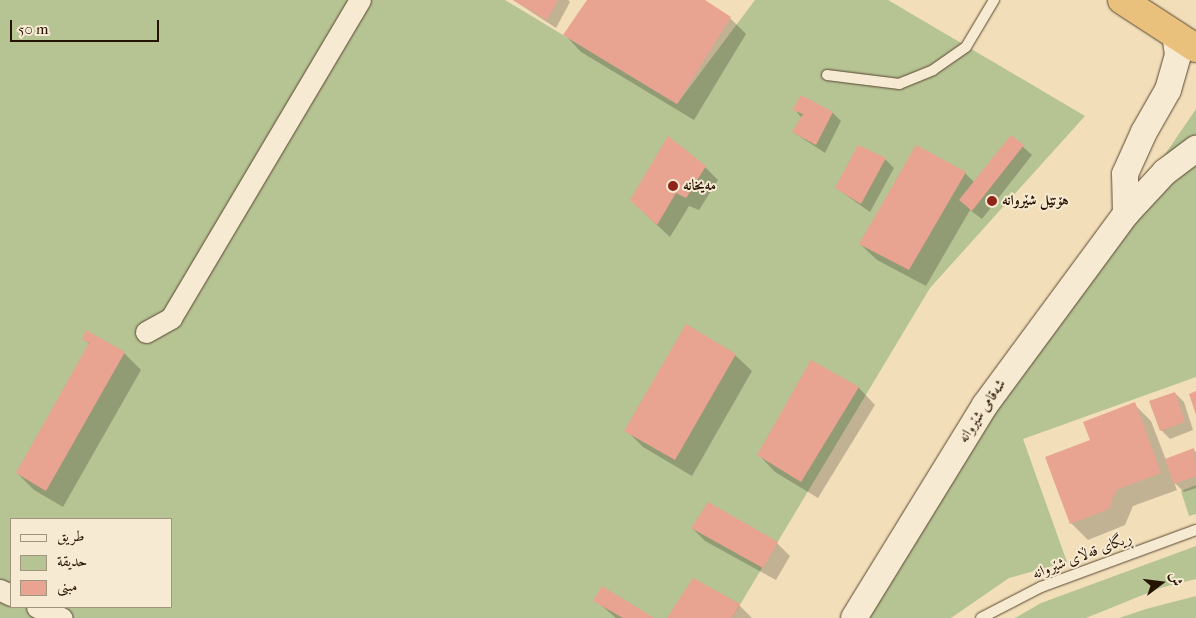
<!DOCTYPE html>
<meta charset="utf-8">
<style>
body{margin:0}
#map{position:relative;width:1196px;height:618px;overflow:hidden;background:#f2dfb9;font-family:"IM FELL French Canon",Amiri,serif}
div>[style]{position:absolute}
.green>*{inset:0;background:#b6c393}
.shadow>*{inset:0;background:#0003}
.building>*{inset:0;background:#e9a391}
.roads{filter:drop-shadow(0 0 1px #594630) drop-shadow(0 0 1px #594630)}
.service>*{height:10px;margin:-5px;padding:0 5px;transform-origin:5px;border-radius:5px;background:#f7ead2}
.minor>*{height:21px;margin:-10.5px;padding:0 10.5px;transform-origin:10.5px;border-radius:10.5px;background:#f7ead2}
.tertiary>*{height:26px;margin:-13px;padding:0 13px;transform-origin:13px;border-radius:13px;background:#f7ead2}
.trunk>*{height:28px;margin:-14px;padding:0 14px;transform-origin:14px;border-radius:14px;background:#e9c07c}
.dots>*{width:14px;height:14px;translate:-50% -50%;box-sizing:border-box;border:2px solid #f7ead2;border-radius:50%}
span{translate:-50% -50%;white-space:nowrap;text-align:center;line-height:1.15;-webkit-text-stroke:4px #f7ead2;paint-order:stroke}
.poi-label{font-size:15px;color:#261302;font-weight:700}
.left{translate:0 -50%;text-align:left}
.street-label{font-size:15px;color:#261302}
.legend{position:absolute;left:10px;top:518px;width:162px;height:90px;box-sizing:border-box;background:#f7ead2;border:1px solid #a3947f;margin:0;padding:6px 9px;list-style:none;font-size:15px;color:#261302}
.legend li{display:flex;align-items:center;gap:10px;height:25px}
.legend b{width:25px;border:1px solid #a3947f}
.north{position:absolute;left:1136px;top:558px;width:50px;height:50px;-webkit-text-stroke:4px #f7ead2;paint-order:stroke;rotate:75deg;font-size:14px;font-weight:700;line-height:20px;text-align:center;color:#261302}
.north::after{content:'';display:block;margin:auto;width:18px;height:22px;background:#261302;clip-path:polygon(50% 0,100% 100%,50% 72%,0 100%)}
.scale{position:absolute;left:10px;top:20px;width:149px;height:22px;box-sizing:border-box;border:2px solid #261302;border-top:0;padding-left:6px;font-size:15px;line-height:18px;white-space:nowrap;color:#261302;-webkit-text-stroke:4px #f7ead2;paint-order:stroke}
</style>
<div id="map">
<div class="green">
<i style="clip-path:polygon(evenodd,0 0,505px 0,677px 104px,755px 0,888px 0,1085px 116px,930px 288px,732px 618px,0 618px,0 0,11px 519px,171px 519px,171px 607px,11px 607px,11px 519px)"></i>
<i style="clip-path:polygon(1196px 109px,1196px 377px,1023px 439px,1067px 562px,1009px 578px,951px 618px,848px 618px)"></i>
<i style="clip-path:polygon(1196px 485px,1196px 514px,1189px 516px,1181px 491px)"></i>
<i style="clip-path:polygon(1196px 546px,1196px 579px,1160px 588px,1086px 618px,1015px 618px,1041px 603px)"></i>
<i style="clip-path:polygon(1196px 596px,1196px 618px,1119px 618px,1146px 609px)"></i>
</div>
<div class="shadow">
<i style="clip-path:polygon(513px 0,568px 0,570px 2px,556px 28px)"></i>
<i style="clip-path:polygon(589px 0,703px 0,730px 18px,746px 34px,694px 120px,581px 52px,565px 35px)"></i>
<i style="clip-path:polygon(801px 97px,833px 113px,841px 121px,825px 153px,793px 132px,802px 118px,794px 109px)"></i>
<i style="clip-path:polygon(1011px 136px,1032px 155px,982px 219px,970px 210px,926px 286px,877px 260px,860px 244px,965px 173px,975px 183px)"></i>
<i style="clip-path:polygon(885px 159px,894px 168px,870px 212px,836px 188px)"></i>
<i style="clip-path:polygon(705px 167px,718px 180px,699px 210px,689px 206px,670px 237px,644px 213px)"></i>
<i style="clip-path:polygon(83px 338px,124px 353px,141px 370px,63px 507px,34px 490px,17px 473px,90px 345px)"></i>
<i style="clip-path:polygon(735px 355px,752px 371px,692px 476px,643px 447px,626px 430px)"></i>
<i style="clip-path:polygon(811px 362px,859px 388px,875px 405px,818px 498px,775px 472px,759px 455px)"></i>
<i style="clip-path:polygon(1175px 393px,1184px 402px,1193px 430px,1170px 439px,1161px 430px)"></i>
<i style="clip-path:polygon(1134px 404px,1151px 421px,1166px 460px,1194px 450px,1196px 452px,1196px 488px,1184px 492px,1174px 482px,1177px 490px,1133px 506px,1125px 525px,1088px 540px,1071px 523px,1091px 441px)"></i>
<i style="clip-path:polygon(692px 528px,777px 543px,790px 556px,776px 580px,705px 541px)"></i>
<i style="clip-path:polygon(693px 580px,739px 605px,752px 618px,668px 618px)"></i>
<i style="clip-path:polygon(595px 600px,651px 618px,616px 618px)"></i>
</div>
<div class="building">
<i style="clip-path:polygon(513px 0,558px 0,547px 20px)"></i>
<i style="clip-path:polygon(587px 0,705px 0,731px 17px,677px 104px,563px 35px)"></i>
<i style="clip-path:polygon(801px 95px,833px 112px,816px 145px,792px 132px,803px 114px,792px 110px)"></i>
<i style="clip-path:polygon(1011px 135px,1024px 145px,972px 211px,959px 200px)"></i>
<i style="clip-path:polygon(668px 136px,706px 166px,686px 198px,676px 193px,657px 225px,630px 200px)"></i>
<i style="clip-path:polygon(858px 145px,886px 158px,861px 204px,835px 188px)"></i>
<i style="clip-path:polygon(916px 145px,966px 172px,909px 270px,859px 244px)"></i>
<i style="clip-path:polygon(686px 324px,736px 354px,675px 460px,624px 431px)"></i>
<i style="clip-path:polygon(86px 330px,125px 352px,46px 491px,16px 473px,89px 343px,82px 339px)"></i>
<i style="clip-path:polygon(811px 360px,859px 387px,801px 482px,757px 455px)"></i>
<i style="clip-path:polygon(1196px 391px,1196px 415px,1189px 394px)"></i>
<i style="clip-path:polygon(1175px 392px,1185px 422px,1160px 431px,1149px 401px)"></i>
<i style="clip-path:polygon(1135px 402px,1161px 473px,1116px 490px,1109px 509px,1070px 524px,1045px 457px,1090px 440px,1083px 422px)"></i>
<i style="clip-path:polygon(1194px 448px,1196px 476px,1174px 484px,1165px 459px)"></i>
<i style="clip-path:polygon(708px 502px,778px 542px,763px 568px,691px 528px)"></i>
<i style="clip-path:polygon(693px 578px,740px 604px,732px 618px,667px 618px)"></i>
<i style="clip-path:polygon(602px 586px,654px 618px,623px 618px,593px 601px)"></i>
</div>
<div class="roads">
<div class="service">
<i style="left:827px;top:75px;width:73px;rotate:7.1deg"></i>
<i style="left:899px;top:84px;width:37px;rotate:-22deg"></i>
<i style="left:933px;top:70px;width:40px;rotate:-34.9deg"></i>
<i style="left:966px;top:47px;width:55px;rotate:-59.2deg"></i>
<i style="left:981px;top:618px;width:68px;rotate:-27.3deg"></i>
<i style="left:1041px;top:587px;width:165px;rotate:-20.2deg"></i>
</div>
<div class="minor">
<i style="left:146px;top:332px;width:29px;rotate:-29deg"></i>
<i style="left:171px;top:318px;width:370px;rotate:-59.3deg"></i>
<i style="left:0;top:590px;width:12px;rotate:24deg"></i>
<i style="left:37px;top:607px;width:27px;rotate:24deg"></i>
</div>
<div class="tertiary">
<i style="left:1126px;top:214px;width:40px;rotate:-91.4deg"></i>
<i style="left:1125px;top:174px;width:46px;rotate:-65.7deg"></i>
<i style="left:1144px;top:132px;width:48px;rotate:-60.3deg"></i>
<i style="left:1168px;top:90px;width:36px;rotate:-74deg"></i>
<i style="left:1178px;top:55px;width:21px;rotate:-98deg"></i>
<i style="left:854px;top:618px;width:250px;rotate:-58.4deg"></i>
<i style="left:985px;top:405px;width:237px;rotate:-53.6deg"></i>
<i style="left:1126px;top:214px;width:57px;rotate:-47.1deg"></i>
<i style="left:1165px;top:172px;width:39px;rotate:-37deg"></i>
</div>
<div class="trunk">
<i style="left:1122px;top:0;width:88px;rotate:33deg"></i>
</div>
</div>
<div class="dots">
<i style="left:673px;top:186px;background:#8f2418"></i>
<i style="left:992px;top:201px;background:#8f2418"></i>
</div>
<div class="poi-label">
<span class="left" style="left:683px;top:186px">مەیخانە</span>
<span class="left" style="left:1002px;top:201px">هۆتێل شێروانە</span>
</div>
<div class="street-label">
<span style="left:982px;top:411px;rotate:-56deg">شەقامی شێروانە</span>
<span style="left:1082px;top:556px;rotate:-21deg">ڕیگای قەڵای شێروانە</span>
</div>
<ul class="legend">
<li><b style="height:6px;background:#f7ead2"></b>طريق</li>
<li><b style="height:14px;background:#b6c393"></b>حديقة</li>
<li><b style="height:14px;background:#e9a391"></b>مبنى</li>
</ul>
<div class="north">ش</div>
<div class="scale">50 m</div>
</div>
